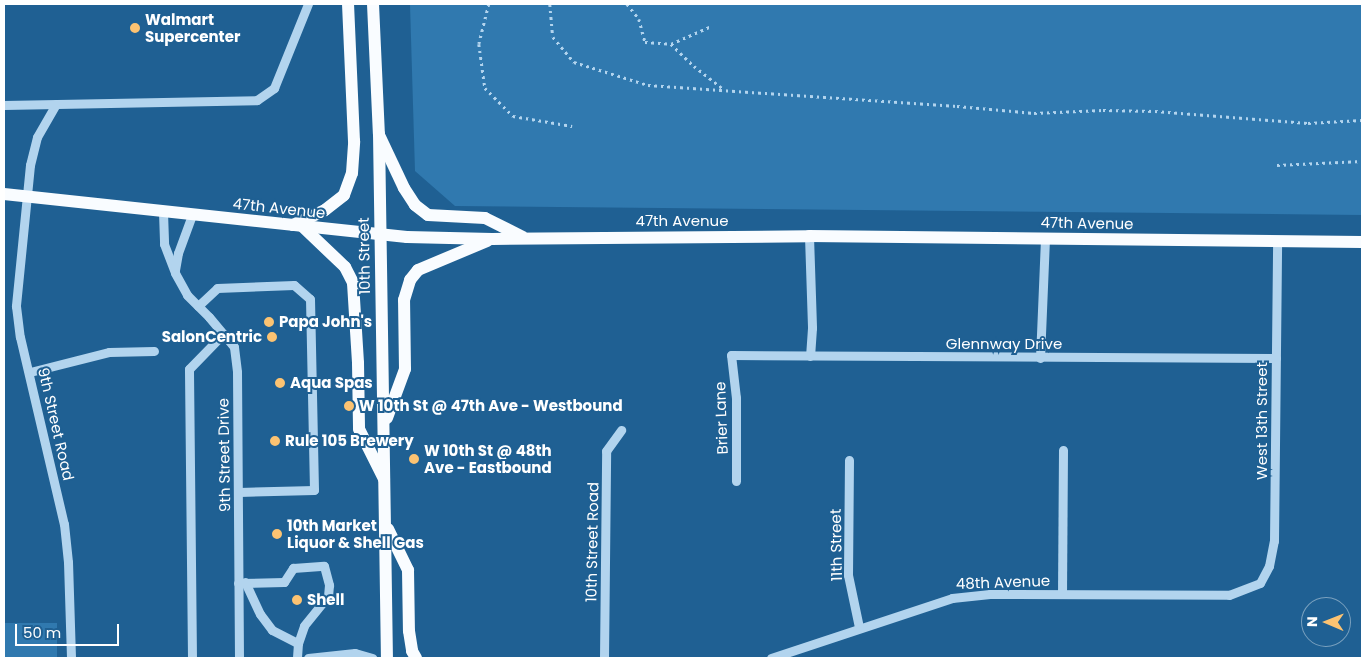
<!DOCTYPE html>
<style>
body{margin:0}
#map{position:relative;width:1366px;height:662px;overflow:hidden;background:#1f6093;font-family:Poppins,sans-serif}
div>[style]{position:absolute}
.green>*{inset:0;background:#3079af}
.path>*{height:2.5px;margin-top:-1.25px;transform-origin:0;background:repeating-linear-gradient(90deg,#b2d4ee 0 2.5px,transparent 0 6.5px)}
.minor>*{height:9px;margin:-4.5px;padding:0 4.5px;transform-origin:4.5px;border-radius:4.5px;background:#b2d4ee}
.major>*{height:12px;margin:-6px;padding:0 6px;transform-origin:6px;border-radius:6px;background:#f9fcff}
.dots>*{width:14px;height:14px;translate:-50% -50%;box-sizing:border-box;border:2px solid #1f6093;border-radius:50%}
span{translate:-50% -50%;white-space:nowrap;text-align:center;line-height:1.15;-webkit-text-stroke:4px #1f6093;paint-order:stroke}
.poi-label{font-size:15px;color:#fff;font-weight:700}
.left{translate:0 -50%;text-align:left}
.right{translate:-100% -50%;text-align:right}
.street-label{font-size:15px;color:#fff}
.frame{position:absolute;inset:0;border:5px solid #fff;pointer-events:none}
.north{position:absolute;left:1301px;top:597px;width:50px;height:50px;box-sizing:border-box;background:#1f6093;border:1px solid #79a0be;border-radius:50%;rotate:271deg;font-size:14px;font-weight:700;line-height:20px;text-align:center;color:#fff}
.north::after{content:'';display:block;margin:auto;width:18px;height:22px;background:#fcc372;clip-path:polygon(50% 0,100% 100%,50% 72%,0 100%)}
.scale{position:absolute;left:15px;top:624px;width:104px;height:22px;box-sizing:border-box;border:2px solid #fff;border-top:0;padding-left:6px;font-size:15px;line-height:18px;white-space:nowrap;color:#fff;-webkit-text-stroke:4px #1f6093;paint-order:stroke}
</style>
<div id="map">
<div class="green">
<i style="clip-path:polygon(410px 4px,1362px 4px,1362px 215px,455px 206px,415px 171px)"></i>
<i style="clip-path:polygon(4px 623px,57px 623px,57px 658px,4px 658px)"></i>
</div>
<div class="path">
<i style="left:489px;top:4px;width:41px;rotate:104deg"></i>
<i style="left:479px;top:44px;width:44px;rotate:82.2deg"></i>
<i style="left:485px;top:88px;width:40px;rotate:45deg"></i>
<i style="left:513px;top:116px;width:60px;rotate:9.6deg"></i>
<i style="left:550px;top:4px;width:33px;rotate:85deg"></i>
<i style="left:553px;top:37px;width:33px;rotate:50deg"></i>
<i style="left:574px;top:62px;width:77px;rotate:17.3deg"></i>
<i style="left:648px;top:85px;width:310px;rotate:3.9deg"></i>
<i style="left:957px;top:106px;width:77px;rotate:5.2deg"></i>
<i style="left:1034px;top:113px;width:69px;rotate:-2.5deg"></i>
<i style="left:1103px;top:110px;width:52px;rotate:1.1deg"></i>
<i style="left:1155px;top:111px;width:153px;rotate:4.5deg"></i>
<i style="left:1308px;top:123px;width:54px;rotate:-3.2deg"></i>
<i style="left:627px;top:4px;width:19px;rotate:51deg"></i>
<i style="left:639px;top:19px;width:24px;rotate:75deg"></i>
<i style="left:645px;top:42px;width:26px;rotate:4deg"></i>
<i style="left:671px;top:44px;width:32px;rotate:44deg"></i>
<i style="left:694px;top:66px;width:36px;rotate:38deg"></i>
<i style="left:671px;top:44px;width:42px;rotate:-24.1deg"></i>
<i style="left:1277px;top:165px;width:85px;rotate:-2.7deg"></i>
</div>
<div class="minor">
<i style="left:56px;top:104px;width:38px;rotate:120deg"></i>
<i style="left:37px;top:137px;width:29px;rotate:104deg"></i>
<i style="left:30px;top:165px;width:142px;rotate:95.7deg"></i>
<i style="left:16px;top:306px;width:31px;rotate:83deg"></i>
<i style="left:20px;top:337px;width:192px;rotate:76.8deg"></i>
<i style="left:64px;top:524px;width:38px;rotate:84deg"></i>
<i style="left:68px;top:562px;width:96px;rotate:88.2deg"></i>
<i style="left:4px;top:105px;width:253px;rotate:-1.1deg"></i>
<i style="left:257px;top:100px;width:21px;rotate:-35deg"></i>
<i style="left:274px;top:88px;width:91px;rotate:-68deg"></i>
<i style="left:163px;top:212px;width:32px;rotate:88deg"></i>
<i style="left:164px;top:244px;width:31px;rotate:69deg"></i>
<i style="left:175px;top:273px;width:25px;rotate:61deg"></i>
<i style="left:187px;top:295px;width:31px;rotate:45deg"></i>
<i style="left:209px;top:317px;width:39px;rotate:50deg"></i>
<i style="left:234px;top:347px;width:25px;rotate:83deg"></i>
<i style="left:237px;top:372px;width:286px;rotate:89.6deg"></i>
<i style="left:809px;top:236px;width:92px;rotate:88.1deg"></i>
<i style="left:812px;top:328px;width:28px;rotate:94deg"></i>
<i style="left:175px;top:270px;width:17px;rotate:-80deg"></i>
<i style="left:178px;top:253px;width:40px;rotate:-69.8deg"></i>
<i style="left:198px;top:306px;width:26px;rotate:-43deg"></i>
<i style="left:217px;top:288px;width:77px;rotate:-2.2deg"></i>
<i style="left:294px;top:285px;width:21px;rotate:41deg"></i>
<i style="left:310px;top:299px;width:191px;rotate:88.8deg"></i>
<i style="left:314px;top:490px;width:75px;rotate:178.5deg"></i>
<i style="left:1040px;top:358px;width:119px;rotate:-87.6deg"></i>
<i style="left:30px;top:372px;width:81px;rotate:-14.2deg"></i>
<i style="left:109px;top:352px;width:45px;rotate:-1.3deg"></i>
<i style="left:849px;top:460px;width:115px;rotate:90.5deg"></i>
<i style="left:848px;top:575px;width:53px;rotate:78.1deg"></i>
<i style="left:736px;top:481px;width:83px;rotate:-90deg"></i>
<i style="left:736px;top:398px;width:43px;rotate:-96.6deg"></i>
<i style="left:731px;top:355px;width:545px;rotate:0.32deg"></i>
<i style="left:245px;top:582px;width:35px;rotate:65deg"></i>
<i style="left:260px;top:614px;width:20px;rotate:53deg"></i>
<i style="left:272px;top:630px;width:29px;rotate:27deg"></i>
<i style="left:238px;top:583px;width:46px;rotate:-1.2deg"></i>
<i style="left:284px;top:582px;width:17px;rotate:-57deg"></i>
<i style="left:293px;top:568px;width:31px;rotate:-4deg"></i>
<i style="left:324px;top:566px;width:20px;rotate:75deg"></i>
<i style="left:329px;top:585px;width:11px;rotate:95deg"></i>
<i style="left:328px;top:596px;width:38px;rotate:129deg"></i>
<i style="left:304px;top:626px;width:18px;rotate:109deg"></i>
<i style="left:298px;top:643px;width:15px;rotate:94deg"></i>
<i style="left:1062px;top:594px;width:144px;rotate:-89.6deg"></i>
<i style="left:192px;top:658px;width:289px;rotate:-90.6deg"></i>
<i style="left:189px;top:369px;width:49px;rotate:-45.8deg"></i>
<i style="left:308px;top:658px;width:47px;rotate:-6.1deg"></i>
<i style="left:355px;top:653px;width:18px;rotate:16deg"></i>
<i style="left:604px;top:658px;width:207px;rotate:-89.4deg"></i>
<i style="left:606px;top:451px;width:26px;rotate:-54deg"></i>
<i style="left:771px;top:658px;width:191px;rotate:-18.3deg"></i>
<i style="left:952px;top:598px;width:38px;rotate:-6deg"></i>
<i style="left:990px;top:594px;width:239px;rotate:0.2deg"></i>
<i style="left:1229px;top:595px;width:33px;rotate:-21deg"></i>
<i style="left:1260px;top:583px;width:19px;rotate:-62deg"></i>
<i style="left:1269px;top:566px;width:25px;rotate:-79deg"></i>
<i style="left:1274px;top:541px;width:300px;rotate:-89.4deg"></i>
</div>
<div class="major">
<i style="left:373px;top:4px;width:130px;rotate:87.4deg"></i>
<i style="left:379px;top:134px;width:524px;rotate:89.13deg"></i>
<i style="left:380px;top:137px;width:56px;rotate:64.8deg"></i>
<i style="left:404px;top:188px;width:20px;rotate:57deg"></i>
<i style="left:415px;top:205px;width:16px;rotate:38deg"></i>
<i style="left:428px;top:215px;width:57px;rotate:3deg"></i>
<i style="left:485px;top:218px;width:42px;rotate:26.6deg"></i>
<i style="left:4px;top:194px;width:405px;rotate:6.1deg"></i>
<i style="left:407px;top:237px;width:85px;rotate:1.3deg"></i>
<i style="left:492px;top:239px;width:317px;rotate:-0.5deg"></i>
<i style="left:809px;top:236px;width:553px;rotate:0.62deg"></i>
<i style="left:293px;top:225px;width:35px;rotate:-25deg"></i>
<i style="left:325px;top:210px;width:24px;rotate:-38deg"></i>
<i style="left:344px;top:195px;width:23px;rotate:-70deg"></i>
<i style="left:352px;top:173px;width:32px;rotate:-86deg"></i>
<i style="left:354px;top:141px;width:137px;rotate:-92.5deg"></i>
<i style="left:303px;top:227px;width:58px;rotate:43.6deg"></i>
<i style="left:345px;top:267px;width:18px;rotate:63deg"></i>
<i style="left:353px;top:283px;width:80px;rotate:86.4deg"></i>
<i style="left:358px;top:363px;width:66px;rotate:89.1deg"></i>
<i style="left:359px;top:429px;width:56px;rotate:63.4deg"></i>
<i style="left:387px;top:418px;width:52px;rotate:-69.8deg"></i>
<i style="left:405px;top:369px;width:69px;rotate:-90.8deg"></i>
<i style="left:404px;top:300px;width:21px;rotate:-73deg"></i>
<i style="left:410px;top:280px;width:13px;rotate:-51deg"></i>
<i style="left:418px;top:270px;width:75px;rotate:-22.8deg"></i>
<i style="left:388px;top:529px;width:46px;rotate:64deg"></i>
<i style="left:408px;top:570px;width:61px;rotate:89.1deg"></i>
<i style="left:409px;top:631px;width:20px;rotate:81deg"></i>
<i style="left:412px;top:651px;width:8px;rotate:60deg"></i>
</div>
<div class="dots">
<i style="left:135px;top:28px;background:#fcc372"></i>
<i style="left:269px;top:322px;background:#fcc372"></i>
<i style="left:272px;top:337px;background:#fcc372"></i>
<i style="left:280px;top:383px;background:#fcc372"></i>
<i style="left:349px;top:406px;background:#fcc372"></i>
<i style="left:275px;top:441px;background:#fcc372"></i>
<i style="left:414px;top:459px;background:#fcc372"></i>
<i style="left:277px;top:534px;background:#fcc372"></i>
<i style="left:297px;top:600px;background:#fcc372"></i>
</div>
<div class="poi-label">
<span class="left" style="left:145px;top:28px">Walmart<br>Supercenter</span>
<span class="left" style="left:279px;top:322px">Papa John's</span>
<span class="right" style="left:262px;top:337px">SalonCentric</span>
<span class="left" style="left:290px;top:383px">Aqua Spas</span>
<span class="left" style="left:359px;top:406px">W 10th St @ 47th Ave - Westbound</span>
<span class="left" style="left:285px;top:441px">Rule 105 Brewery</span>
<span class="left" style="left:424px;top:459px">W 10th St @ 48th<br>Ave - Eastbound</span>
<span class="left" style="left:287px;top:534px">10th Market<br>Liquor &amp; Shell Gas</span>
<span class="left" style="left:307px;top:600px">Shell</span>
</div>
<div class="street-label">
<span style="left:279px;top:208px;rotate:6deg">47th Avenue</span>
<span style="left:682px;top:221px">47th Avenue</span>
<span style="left:1087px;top:223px;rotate:1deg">47th Avenue</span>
<span style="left:364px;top:256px;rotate:-91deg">10th Street</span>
<span style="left:1004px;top:344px">Glennway Drive</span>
<span style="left:721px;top:418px;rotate:-92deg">Brier Lane</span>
<span style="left:1262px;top:421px;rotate:-90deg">West 13th Street</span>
<span style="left:56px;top:424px;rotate:77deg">9th Street Road</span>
<span style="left:224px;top:455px;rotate:-91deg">9th Street Drive</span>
<span style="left:592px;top:542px;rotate:-89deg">10th Street Road</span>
<span style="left:836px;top:545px;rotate:-91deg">11th Street</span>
<span style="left:1003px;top:582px;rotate:-2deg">48th Avenue</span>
</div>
<div class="frame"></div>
<div class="north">N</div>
<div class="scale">50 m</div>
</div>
